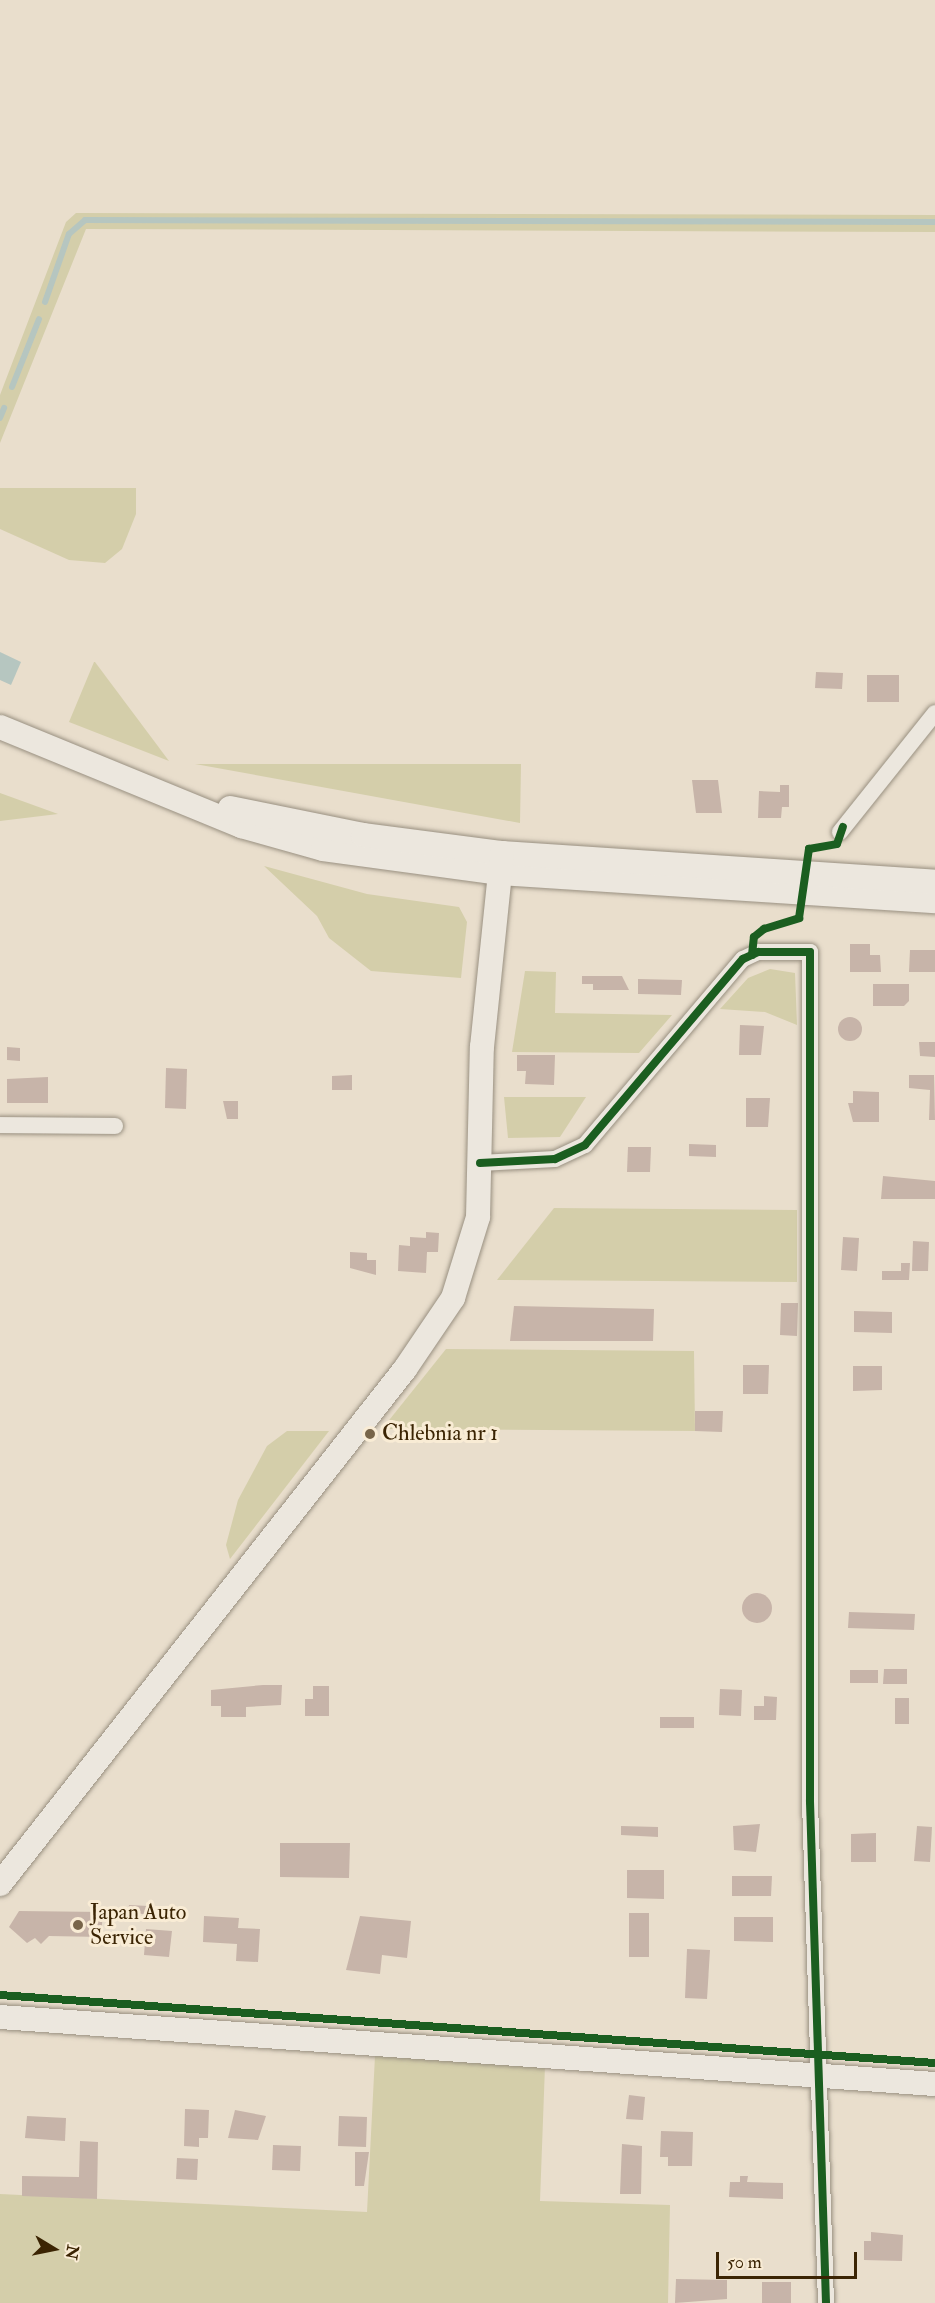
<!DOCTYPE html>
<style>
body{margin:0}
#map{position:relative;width:935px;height:2303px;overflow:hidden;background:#e9decc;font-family:"IM FELL Double Pica",serif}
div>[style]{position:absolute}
.green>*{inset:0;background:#d4ceaa}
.water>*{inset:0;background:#b6c6c0}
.stream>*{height:6px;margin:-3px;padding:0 3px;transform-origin:3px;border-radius:3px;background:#b6c6c0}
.building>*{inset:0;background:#c7b4a9}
.round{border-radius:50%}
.roads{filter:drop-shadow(0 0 2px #999081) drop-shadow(0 0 2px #999081)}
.street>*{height:16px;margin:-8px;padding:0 8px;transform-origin:8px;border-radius:8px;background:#ece7de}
.secondary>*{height:24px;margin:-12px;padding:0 12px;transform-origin:12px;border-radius:12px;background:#ece7de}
.cycleway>*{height:8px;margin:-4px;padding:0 4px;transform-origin:4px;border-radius:4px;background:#1b5e20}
.dots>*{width:16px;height:16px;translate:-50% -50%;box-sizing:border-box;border:3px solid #f9ecd5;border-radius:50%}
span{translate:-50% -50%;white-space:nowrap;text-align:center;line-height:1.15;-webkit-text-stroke:6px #f9ecd5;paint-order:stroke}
.poi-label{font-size:22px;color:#3b2403}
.left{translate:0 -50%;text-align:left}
.north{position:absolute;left:24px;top:2219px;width:60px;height:60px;-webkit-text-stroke:4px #f9ecd5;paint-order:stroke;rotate:100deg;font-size:16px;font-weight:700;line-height:24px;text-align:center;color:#3b2403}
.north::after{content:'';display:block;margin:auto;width:21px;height:27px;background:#3b2403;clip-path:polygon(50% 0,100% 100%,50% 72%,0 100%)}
.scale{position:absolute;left:716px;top:2252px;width:141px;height:27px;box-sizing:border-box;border:3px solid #3b2403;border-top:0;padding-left:8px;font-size:18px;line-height:21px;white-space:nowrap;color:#3b2403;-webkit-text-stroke:4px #f9ecd5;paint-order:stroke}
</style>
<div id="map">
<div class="green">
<i style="clip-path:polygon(76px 213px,935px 215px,935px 232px,86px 229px,0 443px,0 395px,66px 222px)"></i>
<i style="clip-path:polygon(0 488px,136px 488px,136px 514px,122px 549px,105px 563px,69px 560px,0 529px)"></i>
<i style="clip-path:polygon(94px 662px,95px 662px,169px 761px,69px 722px)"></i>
<i style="clip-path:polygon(195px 764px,521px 764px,520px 823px)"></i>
<i style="clip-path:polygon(0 793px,58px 814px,0 821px)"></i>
<i style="clip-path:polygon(264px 866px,367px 894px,459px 907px,467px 922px,461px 978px,371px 971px,329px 938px,317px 916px)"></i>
<i style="clip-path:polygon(770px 969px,795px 973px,797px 1025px,765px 1012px,720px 1009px,748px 978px)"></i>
<i style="clip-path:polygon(525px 971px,556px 972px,555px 1013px,672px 1015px,639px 1053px,512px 1052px)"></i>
<i style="clip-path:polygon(504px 1097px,586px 1097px,560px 1137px,508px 1138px)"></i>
<i style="clip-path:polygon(554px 1208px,797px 1210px,797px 1282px,497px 1280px)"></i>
<i style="clip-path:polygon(446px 1349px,694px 1351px,695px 1431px,382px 1429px)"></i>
<i style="clip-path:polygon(287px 1431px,329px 1431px,230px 1559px,226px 1545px,238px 1500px,267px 1446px)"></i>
<i style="clip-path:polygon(375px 2056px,545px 2066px,540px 2201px,670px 2205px,668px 2303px,0 2303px,0 2194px,367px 2212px)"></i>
</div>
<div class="water">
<i style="clip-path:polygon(0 652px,21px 662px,11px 685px,0 680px)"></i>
</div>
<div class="stream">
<i style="left:45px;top:302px;width:72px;rotate:-70.6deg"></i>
<i style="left:69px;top:234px;width:21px;rotate:-41deg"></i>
<i style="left:85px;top:220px;width:850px;rotate:0.13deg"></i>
<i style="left:12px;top:387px;width:73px;rotate:-68.3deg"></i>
<i style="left:0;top:418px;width:11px;rotate:-68deg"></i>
</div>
<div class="building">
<i style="clip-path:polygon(816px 672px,843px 673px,842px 689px,815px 688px)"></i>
<i style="clip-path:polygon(867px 675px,899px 675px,899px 702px,867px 702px)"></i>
<i style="clip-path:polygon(692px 780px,718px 780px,722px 813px,696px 813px)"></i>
<i style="clip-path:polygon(780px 785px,789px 785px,789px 807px,782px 807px,781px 818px,758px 818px,759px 791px,780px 792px)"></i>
<i style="clip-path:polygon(850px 944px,870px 944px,870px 955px,880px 955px,881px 972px,850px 972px)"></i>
<i style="clip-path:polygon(910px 950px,935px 950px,935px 972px,909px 972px)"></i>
<i style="clip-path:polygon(582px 976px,622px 976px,629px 990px,593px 990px,593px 984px,582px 984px)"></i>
<i style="clip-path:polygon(638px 979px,682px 980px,681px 995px,638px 994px)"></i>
<i style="clip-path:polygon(873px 984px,909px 984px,909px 1001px,904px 1006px,873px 1006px)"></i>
<i class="round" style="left:838px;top:1017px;width:24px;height:24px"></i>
<i style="clip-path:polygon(740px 1025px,764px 1026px,761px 1055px,739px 1055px)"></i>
<i style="clip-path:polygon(919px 1042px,935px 1042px,935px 1057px,920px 1056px)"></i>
<i style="clip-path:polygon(7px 1047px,20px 1048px,20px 1061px,7px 1060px)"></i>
<i style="clip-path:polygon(517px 1055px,555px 1055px,554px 1085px,525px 1084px,526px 1071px,517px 1071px)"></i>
<i style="clip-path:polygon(166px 1068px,187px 1069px,186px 1109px,165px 1108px)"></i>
<i style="clip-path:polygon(352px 1075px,352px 1090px,332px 1090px,332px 1076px)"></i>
<i style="clip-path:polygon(909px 1075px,934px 1075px,935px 1120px,929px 1120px,930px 1090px,909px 1088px)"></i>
<i style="clip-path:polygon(48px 1077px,48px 1103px,7px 1103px,7px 1079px)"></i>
<i style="clip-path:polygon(853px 1091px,879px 1092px,879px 1122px,853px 1122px,848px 1103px,853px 1103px)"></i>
<i style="clip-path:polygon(746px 1098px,770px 1098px,768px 1127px,746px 1127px)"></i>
<i style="clip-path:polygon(223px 1101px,238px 1101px,238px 1119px,227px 1119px)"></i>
<i style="clip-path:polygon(689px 1144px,716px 1145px,716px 1157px,689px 1156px)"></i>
<i style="clip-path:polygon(628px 1147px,651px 1147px,650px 1172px,627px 1172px)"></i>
<i style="clip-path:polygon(883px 1176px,935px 1181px,935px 1199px,881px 1199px)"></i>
<i style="clip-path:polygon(426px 1232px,439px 1233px,438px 1252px,427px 1252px,426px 1273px,398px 1271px,399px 1245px,410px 1246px,410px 1237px,426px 1238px)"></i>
<i style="clip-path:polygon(843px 1237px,859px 1238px,857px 1271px,841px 1270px)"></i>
<i style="clip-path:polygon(913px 1241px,929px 1242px,928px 1271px,912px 1271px)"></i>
<i style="clip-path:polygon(350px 1252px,367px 1253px,367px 1260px,376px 1260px,376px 1275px,350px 1268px)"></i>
<i style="clip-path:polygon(901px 1263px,910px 1263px,909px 1280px,882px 1280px,882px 1271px,901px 1271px)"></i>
<i style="clip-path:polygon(781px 1303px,798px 1303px,797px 1336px,780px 1335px)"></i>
<i style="clip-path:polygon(514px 1306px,654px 1309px,653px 1341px,510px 1341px)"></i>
<i style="clip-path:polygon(854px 1311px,892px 1312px,892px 1333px,854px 1332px)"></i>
<i style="clip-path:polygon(743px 1365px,769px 1365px,768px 1394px,743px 1394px)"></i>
<i style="clip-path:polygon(853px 1366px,882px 1366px,882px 1390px,853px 1391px)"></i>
<i style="clip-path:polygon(695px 1411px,723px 1411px,722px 1432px,695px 1431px)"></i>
<i class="round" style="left:742px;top:1593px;width:30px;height:30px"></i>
<i style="clip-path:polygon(849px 1612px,915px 1614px,914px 1630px,848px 1628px)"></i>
<i style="clip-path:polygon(884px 1669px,907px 1669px,907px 1684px,883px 1684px)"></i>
<i style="clip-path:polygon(850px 1670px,878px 1670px,878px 1683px,850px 1683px)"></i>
<i style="clip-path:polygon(263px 1685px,282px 1685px,281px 1705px,246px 1707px,246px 1717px,221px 1717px,221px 1706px,211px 1706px,211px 1690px)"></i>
<i style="clip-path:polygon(313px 1686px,329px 1686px,329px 1716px,305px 1716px,305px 1699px,313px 1699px)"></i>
<i style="clip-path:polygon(720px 1689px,742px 1690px,741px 1716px,719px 1715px)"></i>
<i style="clip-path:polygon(764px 1696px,777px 1697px,776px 1720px,754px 1720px,754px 1706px,764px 1706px)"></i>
<i style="clip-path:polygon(895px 1698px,909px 1698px,909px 1724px,895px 1724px)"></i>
<i style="clip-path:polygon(660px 1717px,694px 1717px,694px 1728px,660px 1728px)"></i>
<i style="clip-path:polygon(760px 1824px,756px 1852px,734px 1850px,733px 1826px)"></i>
<i style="clip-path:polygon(621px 1826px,658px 1827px,658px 1837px,621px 1835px)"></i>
<i style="clip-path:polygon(917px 1826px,932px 1827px,930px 1862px,914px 1861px)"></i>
<i style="clip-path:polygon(876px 1833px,876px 1862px,851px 1862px,851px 1834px)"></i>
<i style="clip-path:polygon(280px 1843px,350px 1843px,349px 1878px,280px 1877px)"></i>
<i style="clip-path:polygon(627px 1870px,664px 1870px,664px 1899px,627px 1898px)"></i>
<i style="clip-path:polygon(732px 1876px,772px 1876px,771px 1896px,732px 1896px)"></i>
<i style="clip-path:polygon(129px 1905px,167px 1907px,166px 1919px,128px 1911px)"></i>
<i style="clip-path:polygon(19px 1911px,103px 1912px,101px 1937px,49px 1936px,41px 1944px,35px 1938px,27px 1943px,9px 1927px)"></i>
<i style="clip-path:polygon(629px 1913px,649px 1913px,649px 1957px,629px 1957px)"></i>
<i style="clip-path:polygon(204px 1916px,239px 1918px,238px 1928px,260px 1929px,258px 1962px,236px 1961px,237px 1944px,203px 1942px)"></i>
<i style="clip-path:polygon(360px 1916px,411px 1921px,407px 1958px,382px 1955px,380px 1974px,346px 1970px)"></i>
<i style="clip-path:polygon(734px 1917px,773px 1917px,773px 1942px,734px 1941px)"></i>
<i style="clip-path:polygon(146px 1929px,172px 1931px,169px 1957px,144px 1955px)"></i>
<i style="clip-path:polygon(687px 1949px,710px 1950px,707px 1999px,685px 1998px)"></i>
<i style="clip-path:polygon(629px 2095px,645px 2097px,643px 2120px,626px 2119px)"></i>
<i style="clip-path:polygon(185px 2109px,209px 2110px,208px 2138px,199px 2138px,199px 2147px,184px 2146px)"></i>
<i style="clip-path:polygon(235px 2110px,266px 2116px,258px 2140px,228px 2138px)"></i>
<i style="clip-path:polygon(27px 2116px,66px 2118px,65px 2141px,25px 2138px)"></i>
<i style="clip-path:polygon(339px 2116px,367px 2117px,366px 2147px,338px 2146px)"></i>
<i style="clip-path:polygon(661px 2131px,693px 2132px,692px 2166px,668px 2166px,668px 2157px,660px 2157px)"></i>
<i style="clip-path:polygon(80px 2141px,98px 2142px,97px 2199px,22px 2196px,22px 2176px,79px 2177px)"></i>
<i style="clip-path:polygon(622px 2144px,642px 2146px,641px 2194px,620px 2194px)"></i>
<i style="clip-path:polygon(273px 2145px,301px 2146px,300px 2171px,272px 2170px)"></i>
<i style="clip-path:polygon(355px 2152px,369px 2152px,364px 2186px,355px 2186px)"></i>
<i style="clip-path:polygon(177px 2158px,198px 2159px,197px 2180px,176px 2179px)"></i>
<i style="clip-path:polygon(740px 2176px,748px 2176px,747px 2182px,783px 2183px,783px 2199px,729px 2197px,730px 2182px,740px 2182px)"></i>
<i style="clip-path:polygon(871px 2232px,903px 2235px,902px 2261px,864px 2260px,864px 2241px,871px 2241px)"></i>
<i style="clip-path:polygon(676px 2279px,727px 2280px,727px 2299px,675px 2303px)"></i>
<i style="clip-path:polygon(762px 2282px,791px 2282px,791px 2303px,762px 2303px)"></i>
</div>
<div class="roads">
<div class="street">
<i style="left:840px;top:832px;width:152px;rotate:-51.4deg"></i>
<i style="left:0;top:1125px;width:115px;rotate:0.5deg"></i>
<i style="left:480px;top:1163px;width:75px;rotate:-3.1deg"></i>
<i style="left:555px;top:1159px;width:33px;rotate:-25deg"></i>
<i style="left:585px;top:1145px;width:244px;rotate:-49.7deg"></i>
<i style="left:743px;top:959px;width:17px;rotate:-25deg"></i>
<i style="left:758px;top:952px;width:52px"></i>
<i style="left:810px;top:952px;width:850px;rotate:90deg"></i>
<i style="left:810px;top:1802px;width:501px;rotate:88.17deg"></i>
</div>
<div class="secondary">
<i style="left:0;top:727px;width:261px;rotate:22.3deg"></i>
<i style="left:241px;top:826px;width:85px;rotate:15.7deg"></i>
<i style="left:323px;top:849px;width:179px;rotate:7.7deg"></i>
<i style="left:500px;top:873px;width:436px;rotate:3.7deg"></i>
<i style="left:230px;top:808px;width:136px;rotate:11.5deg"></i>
<i style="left:363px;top:835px;width:140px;rotate:7.4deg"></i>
<i style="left:502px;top:853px;width:434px;rotate:3.8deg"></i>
<i style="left:0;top:1884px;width:655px;rotate:-51.82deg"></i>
<i style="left:405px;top:1369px;width:86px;rotate:-55.9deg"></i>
<i style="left:453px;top:1298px;width:85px;rotate:-72.8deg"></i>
<i style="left:478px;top:1217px;width:170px;rotate:-88.7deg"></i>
<i style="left:482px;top:1047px;width:195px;rotate:-84.1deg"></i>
<i style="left:0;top:2017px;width:937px;rotate:4.1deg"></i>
</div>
</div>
<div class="cycleway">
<i style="left:752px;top:955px;width:18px;rotate:-84deg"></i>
<i style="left:754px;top:937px;width:13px;rotate:-39deg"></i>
<i style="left:764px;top:929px;width:37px;rotate:-17deg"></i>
<i style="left:799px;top:918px;width:70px;rotate:-81.8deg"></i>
<i style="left:809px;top:849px;width:28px;rotate:-10deg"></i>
<i style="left:837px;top:844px;width:18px;rotate:-71deg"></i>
<i style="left:480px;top:1163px;width:75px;rotate:-3.1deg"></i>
<i style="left:555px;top:1159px;width:33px;rotate:-25deg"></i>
<i style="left:585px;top:1145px;width:244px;rotate:-49.7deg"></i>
<i style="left:743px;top:959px;width:17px;rotate:-25deg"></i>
<i style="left:758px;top:952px;width:52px"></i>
<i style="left:810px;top:952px;width:850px;rotate:90deg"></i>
<i style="left:810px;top:1802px;width:501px;rotate:88.17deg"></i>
<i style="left:0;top:1995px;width:937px;rotate:4.16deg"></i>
</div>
<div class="dots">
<i style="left:370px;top:1434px;background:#786549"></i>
<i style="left:78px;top:1925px;background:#786549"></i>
</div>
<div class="poi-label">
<span class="left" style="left:382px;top:1434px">Chlebnia nr 1</span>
<span class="left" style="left:90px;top:1925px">Japan Auto<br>Service</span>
</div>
<div class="north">N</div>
<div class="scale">50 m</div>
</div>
